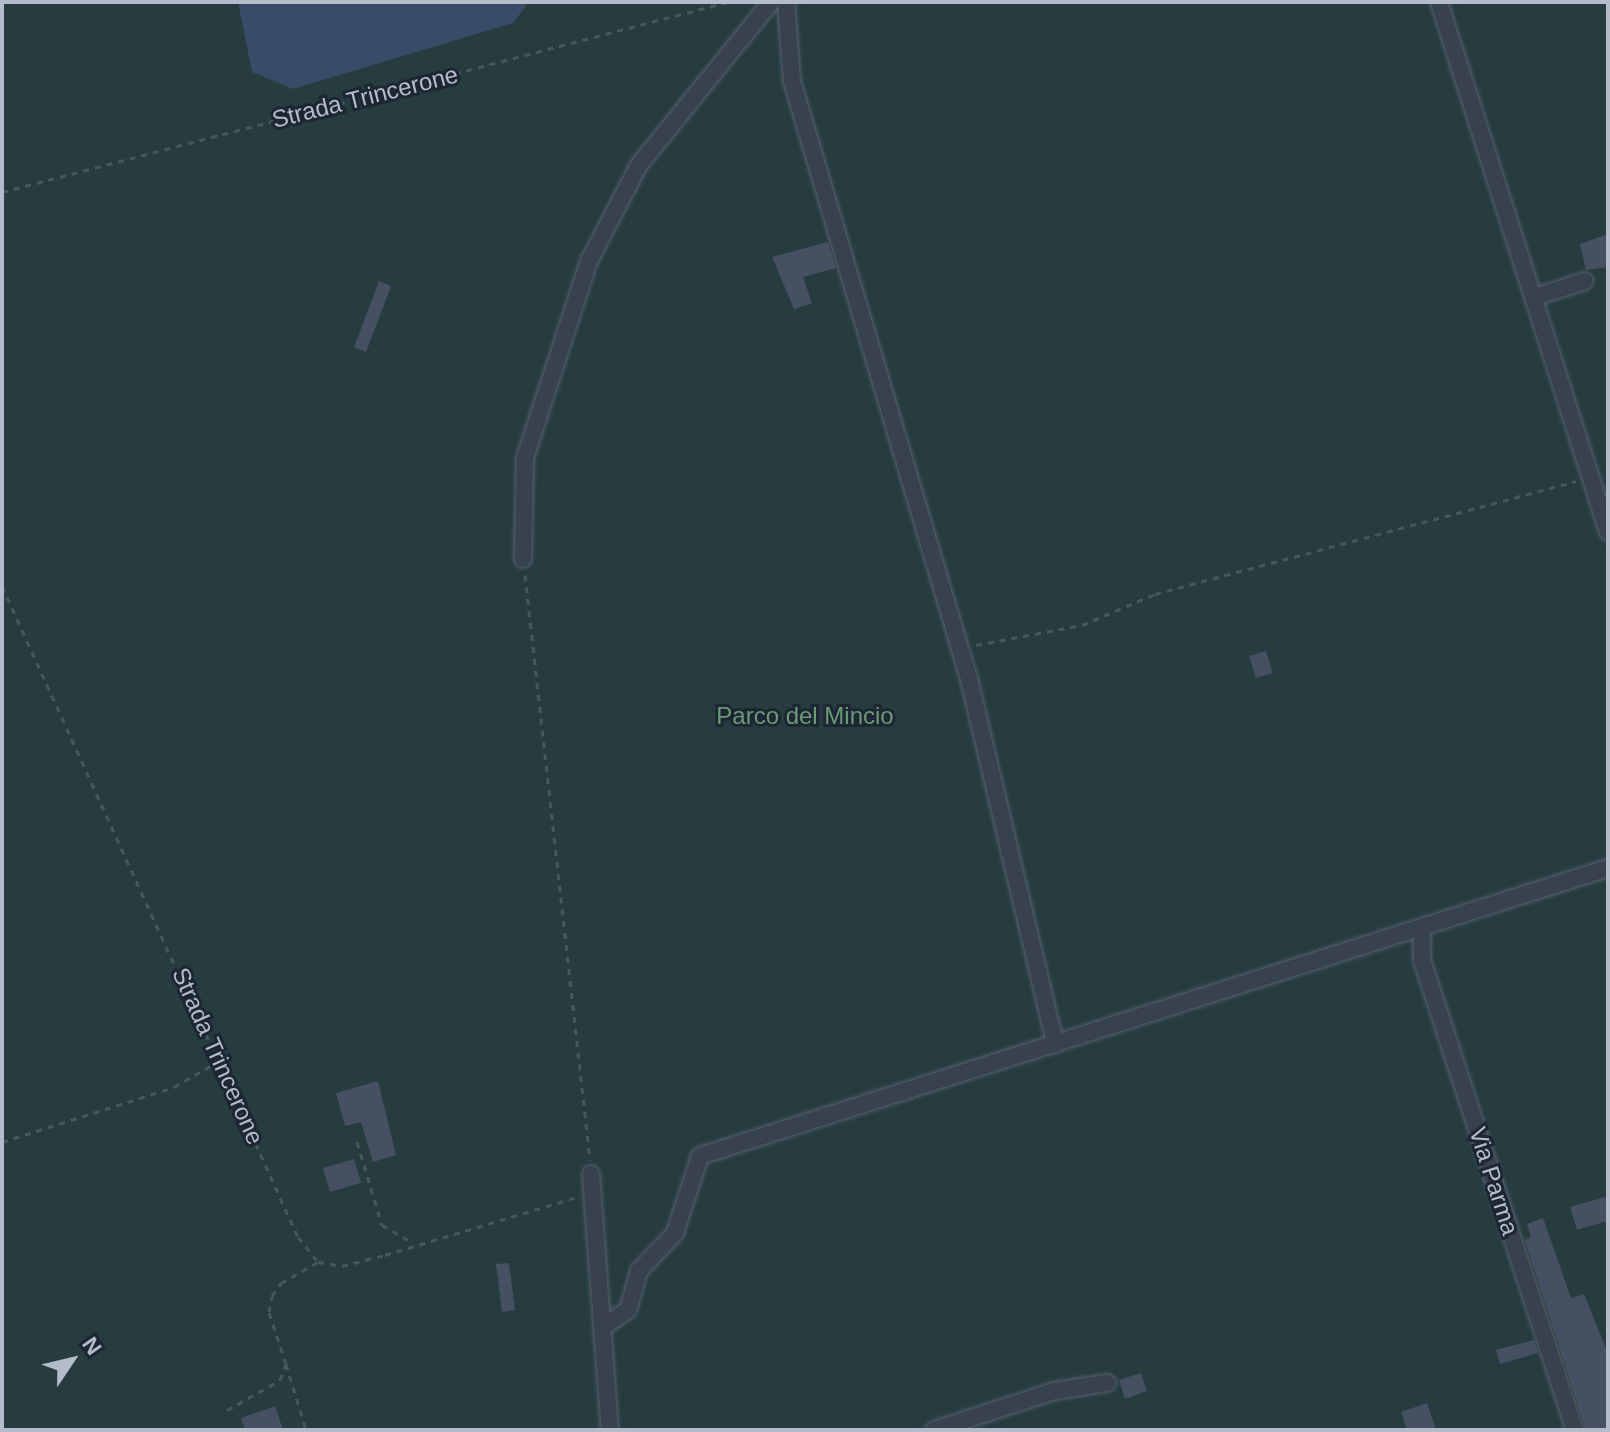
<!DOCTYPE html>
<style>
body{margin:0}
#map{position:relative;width:1610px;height:1432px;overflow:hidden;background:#242f3e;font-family:Arial,sans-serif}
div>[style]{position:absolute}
.green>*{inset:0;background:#263c3f}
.water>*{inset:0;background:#394c67}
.building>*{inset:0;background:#455162}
.path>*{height:3px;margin-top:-1.5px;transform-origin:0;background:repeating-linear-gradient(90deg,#44595c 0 6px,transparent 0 12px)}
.roads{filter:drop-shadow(0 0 2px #565f6c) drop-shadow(0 0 2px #565f6c)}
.minor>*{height:16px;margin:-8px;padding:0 8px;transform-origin:8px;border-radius:8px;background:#38414e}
span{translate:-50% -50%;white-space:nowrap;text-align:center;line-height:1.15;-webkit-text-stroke:6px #1d2633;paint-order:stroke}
.street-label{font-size:24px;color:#b4bcc9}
.park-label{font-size:24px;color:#6b9a76}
.frame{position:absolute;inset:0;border:4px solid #b4bcc9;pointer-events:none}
.north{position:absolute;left:32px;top:1320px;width:80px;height:80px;-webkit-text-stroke:6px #1d2633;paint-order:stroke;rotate:55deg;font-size:22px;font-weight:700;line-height:32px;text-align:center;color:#b4bcc9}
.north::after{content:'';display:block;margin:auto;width:28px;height:36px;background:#b4bcc9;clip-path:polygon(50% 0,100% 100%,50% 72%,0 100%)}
</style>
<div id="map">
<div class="green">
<i style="clip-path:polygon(2px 2px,1608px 2px,1608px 1430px,2px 1430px)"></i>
</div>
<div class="water">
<i style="clip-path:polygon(238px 2px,529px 2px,513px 23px,293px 89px,252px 72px)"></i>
</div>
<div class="building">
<i style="clip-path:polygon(1608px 234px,1608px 267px,1586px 270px,1580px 244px)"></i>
<i style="clip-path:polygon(828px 242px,836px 268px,803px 277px,812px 303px,794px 309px,772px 257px)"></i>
<i style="clip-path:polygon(379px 281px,391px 286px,366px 352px,354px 347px)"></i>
<i style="clip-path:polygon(1266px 651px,1273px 673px,1256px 678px,1249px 656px)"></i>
<i style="clip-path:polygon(378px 1081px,396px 1155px,373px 1162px,361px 1122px,345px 1126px,336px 1093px)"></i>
<i style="clip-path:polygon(354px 1159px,361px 1183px,330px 1192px,323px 1168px)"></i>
<i style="clip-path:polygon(1608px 1196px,1608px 1221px,1577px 1230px,1570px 1207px)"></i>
<i style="clip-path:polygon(1543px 1218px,1571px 1298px,1584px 1294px,1608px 1353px,1608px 1430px,1586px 1430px,1525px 1240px,1531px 1237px,1527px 1224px)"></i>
<i style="clip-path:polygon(509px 1263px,515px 1310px,502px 1312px,496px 1264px)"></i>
<i style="clip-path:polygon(1534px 1340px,1538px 1353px,1500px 1364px,1496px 1350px)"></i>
<i style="clip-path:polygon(1141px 1373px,1147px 1391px,1125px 1399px,1119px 1380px)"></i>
<i style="clip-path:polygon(1427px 1403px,1436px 1430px,1407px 1430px,1401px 1412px)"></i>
<i style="clip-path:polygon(275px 1406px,283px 1430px,245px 1430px,241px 1418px)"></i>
</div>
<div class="path">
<i style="left:2px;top:192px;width:750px;rotate:-14.67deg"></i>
<i style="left:525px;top:575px;width:589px;rotate:83.66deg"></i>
<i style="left:2px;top:586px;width:715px;rotate:65.55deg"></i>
<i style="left:298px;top:1237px;width:32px;rotate:51deg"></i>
<i style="left:318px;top:1262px;width:24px;rotate:9deg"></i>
<i style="left:342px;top:1266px;width:44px;rotate:-14.3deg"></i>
<i style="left:385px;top:1255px;width:201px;rotate:-16.8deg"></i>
<i style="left:976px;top:645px;width:108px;rotate:-10.7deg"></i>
<i style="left:1082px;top:625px;width:79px;rotate:-23deg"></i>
<i style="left:1155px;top:594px;width:436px;rotate:-15deg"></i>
<i style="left:2px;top:1142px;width:181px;rotate:-17.7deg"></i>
<i style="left:174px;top:1087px;width:52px;rotate:-30deg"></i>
<i style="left:357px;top:1142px;width:87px;rotate:73.2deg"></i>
<i style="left:382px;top:1225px;width:36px;rotate:30deg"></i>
<i style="left:286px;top:1364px;width:69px;rotate:73.1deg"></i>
<i style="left:227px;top:1410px;width:61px;rotate:-29.5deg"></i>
<i style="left:280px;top:1380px;width:17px;rotate:-69deg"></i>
<i style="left:286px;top:1364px;width:55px;rotate:-108.1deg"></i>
<i style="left:269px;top:1312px;width:16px;rotate:-79deg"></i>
<i style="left:272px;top:1296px;width:16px;rotate:-55deg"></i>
<i style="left:281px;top:1283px;width:43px;rotate:-29.6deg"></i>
</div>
<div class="roads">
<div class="minor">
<i style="left:786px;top:2px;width:79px;rotate:85.7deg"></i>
<i style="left:792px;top:81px;width:624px;rotate:73.51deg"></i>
<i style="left:969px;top:679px;width:375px;rotate:76.7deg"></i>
<i style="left:1439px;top:2px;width:556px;rotate:72.31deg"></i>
<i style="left:1535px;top:297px;width:52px;rotate:-17.7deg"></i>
<i style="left:523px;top:559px;width:101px;rotate:-88.9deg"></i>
<i style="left:525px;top:458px;width:207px;rotate:-72deg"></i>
<i style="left:589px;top:261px;width:108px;rotate:-62.5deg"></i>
<i style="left:639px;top:165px;width:210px;rotate:-51deg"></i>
<i style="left:1422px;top:930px;width:30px;rotate:90deg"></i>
<i style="left:1422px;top:960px;width:494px;rotate:72deg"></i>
<i style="left:591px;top:1174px;width:257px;rotate:85.8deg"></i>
<i style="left:602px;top:1328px;width:32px;rotate:-35deg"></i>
<i style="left:628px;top:1310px;width:41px;rotate:-74.2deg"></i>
<i style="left:639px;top:1271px;width:52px;rotate:-46.5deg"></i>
<i style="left:675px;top:1233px;width:81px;rotate:-72deg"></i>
<i style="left:700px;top:1156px;width:953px;rotate:-17.6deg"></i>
<i style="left:934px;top:1430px;width:126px;rotate:-18deg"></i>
<i style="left:1054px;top:1391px;width:54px;rotate:-8.6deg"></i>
</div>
</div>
<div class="street-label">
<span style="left:365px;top:97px;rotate:-14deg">Strada Trincerone</span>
<span style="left:218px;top:1056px;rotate:66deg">Strada Trincerone</span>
<span style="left:1494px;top:1181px;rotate:72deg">Via Parma</span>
</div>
<div class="park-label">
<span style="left:805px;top:716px">Parco del Mincio</span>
</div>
<div class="frame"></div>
<div class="north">N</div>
</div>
